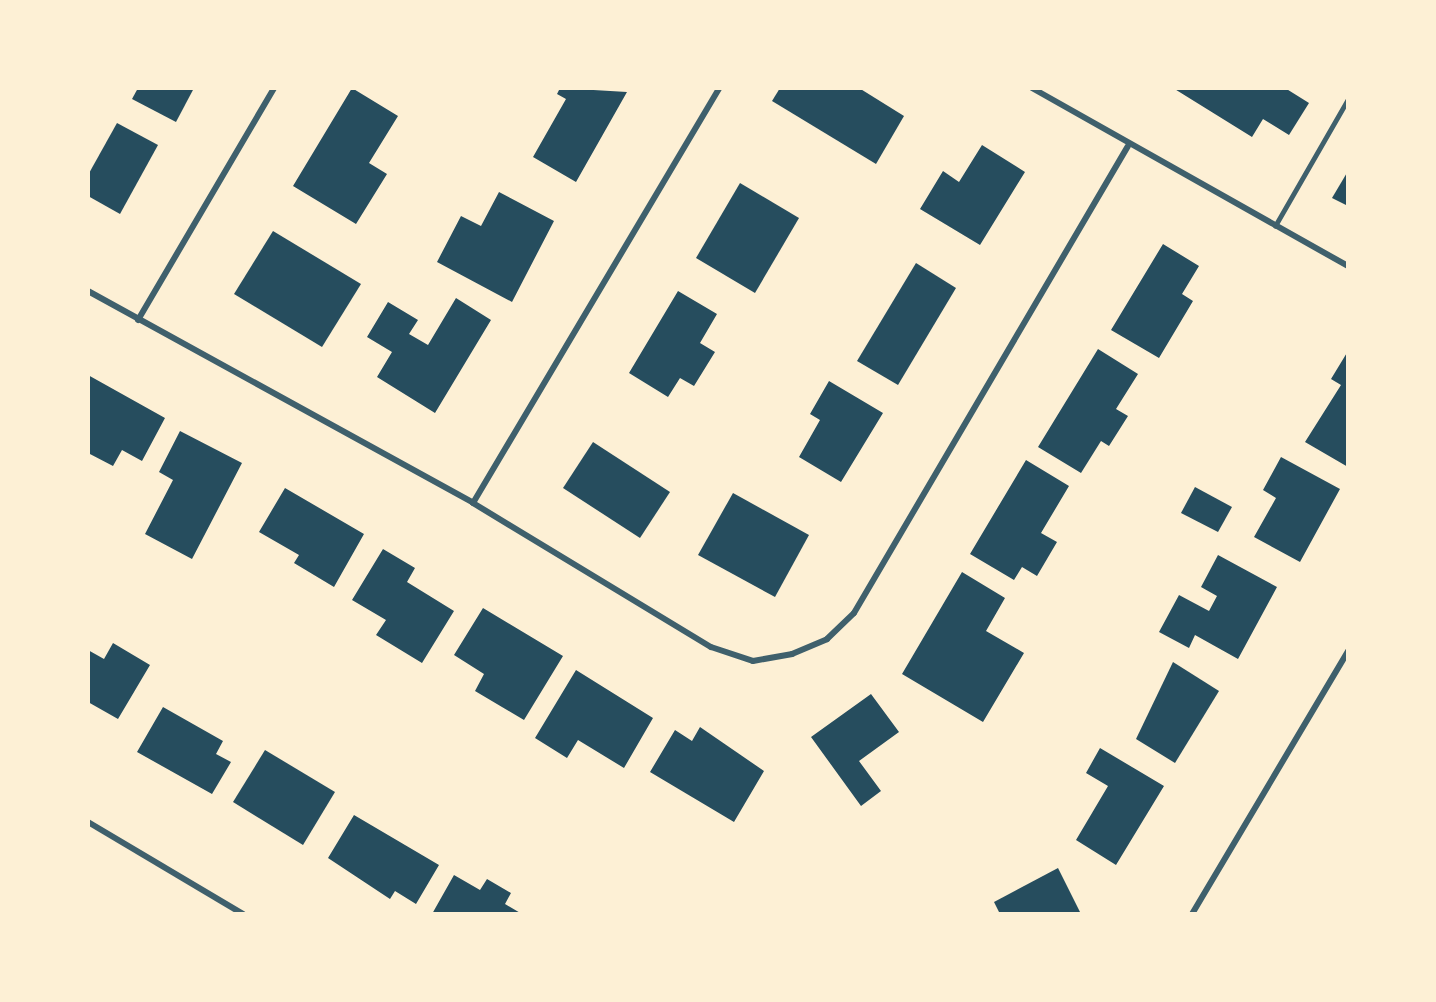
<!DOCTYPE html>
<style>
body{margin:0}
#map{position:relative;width:1436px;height:1002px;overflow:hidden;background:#fdf0d5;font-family:Roboto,sans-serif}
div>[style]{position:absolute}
.building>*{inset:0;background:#264d5e}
.service>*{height:4.5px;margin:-2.25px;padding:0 2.25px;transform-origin:2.25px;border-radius:2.25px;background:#3f606c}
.minor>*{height:6px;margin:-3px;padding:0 3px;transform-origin:3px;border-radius:3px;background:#3f606c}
span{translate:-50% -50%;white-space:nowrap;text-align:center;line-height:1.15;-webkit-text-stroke:6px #fdf0d5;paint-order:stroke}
.frame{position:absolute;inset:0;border:90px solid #fdf0d5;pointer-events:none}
</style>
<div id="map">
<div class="building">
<i style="clip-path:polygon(138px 88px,194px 88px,176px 122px,132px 99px)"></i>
<i style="clip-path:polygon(352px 88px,398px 116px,369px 163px,387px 174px,356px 224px,293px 186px)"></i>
<i style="clip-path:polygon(560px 88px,627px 92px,576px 182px,533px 157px,566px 99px,557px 94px)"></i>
<i style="clip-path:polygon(780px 88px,859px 88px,904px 116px,876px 164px,772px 101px)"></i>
<i style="clip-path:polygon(1173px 88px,1285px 88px,1309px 103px,1289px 135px,1263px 119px,1252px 137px)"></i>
<i style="clip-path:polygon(117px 123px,158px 145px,120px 214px,88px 196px,88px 175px)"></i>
<i style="clip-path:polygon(982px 145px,1025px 172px,980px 245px,920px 209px,943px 171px,959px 182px)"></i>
<i style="clip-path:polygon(1348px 171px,1348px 206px,1332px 198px)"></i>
<i style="clip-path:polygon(740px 183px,799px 218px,755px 293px,696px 258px)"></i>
<i style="clip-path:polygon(499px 192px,554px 221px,512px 302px,437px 262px,461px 216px,481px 226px)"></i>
<i style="clip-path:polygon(273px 231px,361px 284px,322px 347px,234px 294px)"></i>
<i style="clip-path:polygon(1163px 244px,1199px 266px,1182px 294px,1193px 301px,1159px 358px,1111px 330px)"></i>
<i style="clip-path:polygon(916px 263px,956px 288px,898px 385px,857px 361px)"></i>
<i style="clip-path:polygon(678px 291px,717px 314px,700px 343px,715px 352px,694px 386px,680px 378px,668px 397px,629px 373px)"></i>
<i style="clip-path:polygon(456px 298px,491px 320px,435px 413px,377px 377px,392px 352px,367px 337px,388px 302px,418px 320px,409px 334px,428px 345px)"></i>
<i style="clip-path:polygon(1098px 349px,1138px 374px,1116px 409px,1128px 416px,1109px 446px,1101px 441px,1081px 473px,1038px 447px)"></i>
<i style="clip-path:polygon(1348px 351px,1348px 467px,1305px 442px,1341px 385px,1331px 379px)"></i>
<i style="clip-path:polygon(88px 375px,165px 418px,142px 461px,122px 450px,113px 466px,88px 453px)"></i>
<i style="clip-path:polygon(829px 381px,883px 413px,841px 482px,799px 457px,820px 420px,810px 414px)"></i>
<i style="clip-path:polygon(180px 431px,242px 463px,192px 559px,145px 534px,173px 480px,159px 472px)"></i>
<i style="clip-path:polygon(593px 442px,670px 492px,640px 538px,563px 488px)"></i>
<i style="clip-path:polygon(1281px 457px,1340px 489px,1300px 562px,1254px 537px,1276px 498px,1263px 490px)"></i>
<i style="clip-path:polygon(1026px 460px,1069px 486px,1041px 533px,1057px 542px,1037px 576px,1022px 567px,1014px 580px,970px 554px)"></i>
<i style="clip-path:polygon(1195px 487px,1232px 507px,1218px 532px,1181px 513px)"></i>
<i style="clip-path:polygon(285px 488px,364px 534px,334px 587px,294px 563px,299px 555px,259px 532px)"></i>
<i style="clip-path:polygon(733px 493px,809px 535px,775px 597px,698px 555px)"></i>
<i style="clip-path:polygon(383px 549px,415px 568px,407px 582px,454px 611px,422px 663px,376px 635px,386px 620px,352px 600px)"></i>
<i style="clip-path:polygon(1218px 555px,1277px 587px,1238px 659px,1195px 635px,1189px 648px,1159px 632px,1179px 595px,1209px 611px,1217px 596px,1201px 587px)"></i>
<i style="clip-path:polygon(962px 572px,1005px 598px,986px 631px,1024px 653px,983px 722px,902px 674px)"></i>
<i style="clip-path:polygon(483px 608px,563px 656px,524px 720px,475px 691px,484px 674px,454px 655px)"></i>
<i style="clip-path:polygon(113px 643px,150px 665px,118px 719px,88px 702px,88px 650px,104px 659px)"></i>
<i style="clip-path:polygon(1173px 662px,1219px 691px,1175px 763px,1136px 739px)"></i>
<i style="clip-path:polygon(576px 670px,653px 718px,624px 768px,578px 740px,567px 758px,535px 738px)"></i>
<i style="clip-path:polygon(871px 694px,899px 732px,859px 761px,881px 791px,861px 806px,811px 737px)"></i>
<i style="clip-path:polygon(163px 707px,223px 741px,216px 754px,231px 762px,212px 794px,137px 752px)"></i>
<i style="clip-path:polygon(700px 727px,764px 771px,734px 822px,650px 772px,675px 730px,692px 741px)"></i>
<i style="clip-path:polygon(1100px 748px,1164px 786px,1116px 865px,1076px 840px,1108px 786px,1086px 773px)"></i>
<i style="clip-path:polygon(265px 750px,335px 792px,303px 845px,233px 802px)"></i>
<i style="clip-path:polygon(354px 815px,439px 865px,416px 904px,395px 891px,390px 899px,328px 858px)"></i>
<i style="clip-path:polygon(1058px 868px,1081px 914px,1000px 914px,994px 902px)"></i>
<i style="clip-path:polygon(454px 875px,480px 890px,487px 879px,511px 893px,505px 904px,522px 914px,432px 914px)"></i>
</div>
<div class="service">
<i style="left:1275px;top:226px;width:146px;rotate:-60.1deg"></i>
</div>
<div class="minor">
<i style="left:1032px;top:88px;width:363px;rotate:29.4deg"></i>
<i style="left:88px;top:291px;width:440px;rotate:28.8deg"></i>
<i style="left:473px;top:503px;width:278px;rotate:31.2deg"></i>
<i style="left:711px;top:647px;width:44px;rotate:18.4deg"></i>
<i style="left:753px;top:661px;width:40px;rotate:-10deg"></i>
<i style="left:792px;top:654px;width:38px;rotate:-23deg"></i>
<i style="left:827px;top:639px;width:37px;rotate:-44deg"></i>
<i style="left:854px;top:613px;width:541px;rotate:-59.6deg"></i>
<i style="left:138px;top:320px;width:269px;rotate:-59.6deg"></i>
<i style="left:473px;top:503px;width:482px;rotate:-59.3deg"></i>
<i style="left:88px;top:822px;width:180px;rotate:30.7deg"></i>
<i style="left:1192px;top:914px;width:306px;rotate:-59.3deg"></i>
</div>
<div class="frame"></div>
</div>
